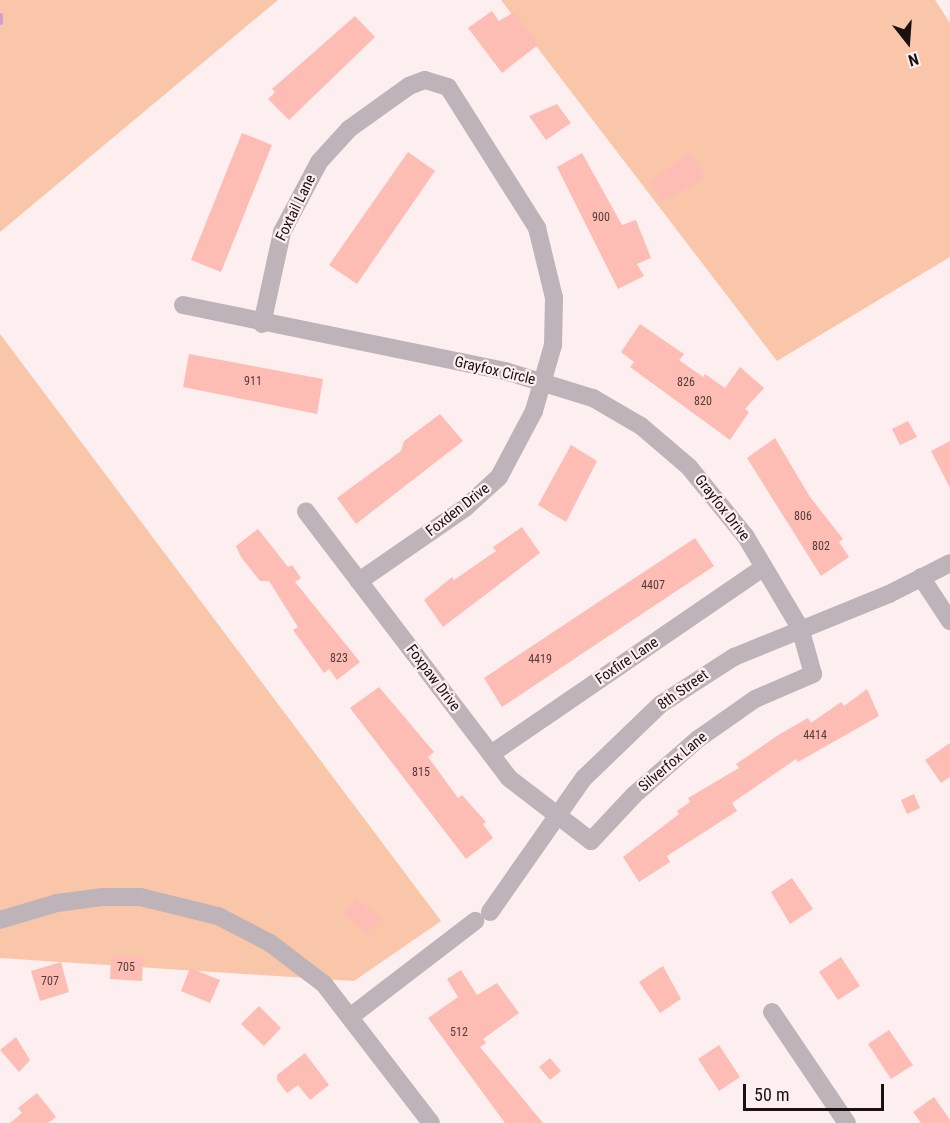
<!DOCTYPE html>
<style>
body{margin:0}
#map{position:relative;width:950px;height:1123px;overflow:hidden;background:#fdeef0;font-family:"Roboto Condensed",sans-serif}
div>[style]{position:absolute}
.green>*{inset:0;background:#fac6a9}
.stream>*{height:5px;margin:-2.5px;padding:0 2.5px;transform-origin:2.5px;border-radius:2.5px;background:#d19fd6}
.building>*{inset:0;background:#fdbdb4}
.street>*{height:18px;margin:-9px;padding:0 9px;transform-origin:9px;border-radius:9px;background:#bdb3b8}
span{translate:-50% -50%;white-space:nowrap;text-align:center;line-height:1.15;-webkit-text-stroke:4.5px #fdeef0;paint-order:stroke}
.number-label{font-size:12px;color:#533c3b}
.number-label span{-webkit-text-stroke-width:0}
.street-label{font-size:15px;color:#1a1113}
.north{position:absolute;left:878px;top:12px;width:60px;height:60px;-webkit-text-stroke:4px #fdeef0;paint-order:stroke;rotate:163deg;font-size:16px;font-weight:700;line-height:24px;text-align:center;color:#1a1113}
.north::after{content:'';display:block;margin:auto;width:21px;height:27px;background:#1a1113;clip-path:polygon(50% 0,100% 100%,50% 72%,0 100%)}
.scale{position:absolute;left:743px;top:1084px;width:141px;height:27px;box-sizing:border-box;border:3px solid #1a1113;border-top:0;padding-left:8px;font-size:18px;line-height:21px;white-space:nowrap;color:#1a1113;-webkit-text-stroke:4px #fdeef0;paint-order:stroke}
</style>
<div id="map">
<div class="green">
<i style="clip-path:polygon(0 0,278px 0,0 232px)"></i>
<i style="clip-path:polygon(501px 0,935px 0,950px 23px,950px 257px,777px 361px)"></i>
<i style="clip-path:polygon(0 334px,441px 921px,354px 981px,0 958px)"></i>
</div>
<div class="stream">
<i style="left:0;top:15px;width:7px;rotate:90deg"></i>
</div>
<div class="building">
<i style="clip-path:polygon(492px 11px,499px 21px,514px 12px,539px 44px,502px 73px,468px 28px)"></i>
<i style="clip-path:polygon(355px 16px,375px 37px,289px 120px,268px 99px,275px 92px,272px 89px)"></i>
<i style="clip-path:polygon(557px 104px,571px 123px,546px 140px,529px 116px)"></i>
<i style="clip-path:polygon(242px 133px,272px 145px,221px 272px,191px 260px)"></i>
<i style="clip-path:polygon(408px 152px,435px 171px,357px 284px,329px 265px)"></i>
<i style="clip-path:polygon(690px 152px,706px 178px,662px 202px,650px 182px)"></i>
<i style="clip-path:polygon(582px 153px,622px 225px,636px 220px,651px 258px,637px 264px,644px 276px,618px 289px,557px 167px)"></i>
<i style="clip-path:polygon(640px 324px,684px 354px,679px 360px,703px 377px,705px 374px,725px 388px,740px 367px,764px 388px,745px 409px,749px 412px,730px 440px,630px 367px,634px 362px,621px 352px)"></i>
<i style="clip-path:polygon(189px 354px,323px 379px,317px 414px,183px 387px)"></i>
<i style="clip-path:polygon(440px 414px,463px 441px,356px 524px,337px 498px,401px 451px,404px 441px)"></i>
<i style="clip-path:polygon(908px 421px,917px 437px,900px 445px,892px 429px)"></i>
<i style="clip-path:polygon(775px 438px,810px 497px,843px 539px,839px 542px,849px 557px,821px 576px,747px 458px)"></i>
<i style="clip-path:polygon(950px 441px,950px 488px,931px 451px)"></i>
<i style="clip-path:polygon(571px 445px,597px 461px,566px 522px,538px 505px)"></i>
<i style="clip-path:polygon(522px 527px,540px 553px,443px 627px,424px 600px,452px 577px,454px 580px,496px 551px,493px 547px)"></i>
<i style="clip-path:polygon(258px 529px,288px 567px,292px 565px,301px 578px,295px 582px,360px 662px,337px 680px,329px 669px,324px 673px,293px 630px,298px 627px,269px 581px,260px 581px,241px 557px,236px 546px)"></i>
<i style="clip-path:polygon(695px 538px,714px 566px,502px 707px,484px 678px)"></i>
<i style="clip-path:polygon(379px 687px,434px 752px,428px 757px,458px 798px,462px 795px,486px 822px,483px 824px,493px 838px,466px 859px,350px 708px)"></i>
<i style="clip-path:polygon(867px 689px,879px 716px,798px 762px,796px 759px,732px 803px,737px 811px,667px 856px,670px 862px,639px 882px,623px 857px,679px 814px,677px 811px,690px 802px,688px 798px,739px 768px,736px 764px,780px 734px,808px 718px,811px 723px,841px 702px,844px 706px)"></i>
<i style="clip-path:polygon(950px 743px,950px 777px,941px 783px,925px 760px)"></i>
<i style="clip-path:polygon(914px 794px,920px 808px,907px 814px,901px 800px)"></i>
<i style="clip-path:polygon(792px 878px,813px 909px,790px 924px,771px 892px)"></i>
<i style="clip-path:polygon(356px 898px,381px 918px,367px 934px,343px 914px)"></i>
<i style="clip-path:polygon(111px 956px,143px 957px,142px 981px,110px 979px)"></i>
<i style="clip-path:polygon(841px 957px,860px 986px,838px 1000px,819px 972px)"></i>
<i style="clip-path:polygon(61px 962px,69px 992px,40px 1001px,31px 971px)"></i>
<i style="clip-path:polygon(663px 966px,681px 999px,660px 1013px,639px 982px)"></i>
<i style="clip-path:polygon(190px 968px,220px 980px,210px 1003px,181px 991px)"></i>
<i style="clip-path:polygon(461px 970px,477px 995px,497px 983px,519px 1013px,483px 1039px,486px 1043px,480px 1047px,543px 1123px,505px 1123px,428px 1018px,458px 997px,447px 979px)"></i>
<i style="clip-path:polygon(259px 1006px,281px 1028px,264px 1046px,241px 1024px)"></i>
<i style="clip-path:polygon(889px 1030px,913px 1065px,891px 1079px,868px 1044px)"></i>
<i style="clip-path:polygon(16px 1037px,30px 1060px,19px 1072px,0 1050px)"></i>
<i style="clip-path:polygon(719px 1045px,740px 1077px,719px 1091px,698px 1059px)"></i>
<i style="clip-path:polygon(305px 1053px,329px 1085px,310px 1100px,298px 1085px,287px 1093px,277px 1080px,277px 1075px)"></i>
<i style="clip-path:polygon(550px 1058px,561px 1071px,550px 1080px,539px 1067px)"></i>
<i style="clip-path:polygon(37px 1093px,56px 1117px,48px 1123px,10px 1123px,22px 1113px,18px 1108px)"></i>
<i style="clip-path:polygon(934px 1097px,950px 1120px,950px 1123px,921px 1123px,913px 1112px)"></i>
</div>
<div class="street">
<i style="left:183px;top:305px;width:329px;rotate:11.6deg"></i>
<i style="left:505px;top:371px;width:92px;rotate:17.1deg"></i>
<i style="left:593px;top:398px;width:56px;rotate:30.3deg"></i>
<i style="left:641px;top:426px;width:63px;rotate:40.5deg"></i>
<i style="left:689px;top:467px;width:90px;rotate:50.8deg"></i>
<i style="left:746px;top:537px;width:106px;rotate:59.3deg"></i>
<i style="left:800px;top:628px;width:48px;rotate:74.2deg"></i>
<i style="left:813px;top:674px;width:63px;rotate:156.7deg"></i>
<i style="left:755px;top:699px;width:70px;rotate:144.9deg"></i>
<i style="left:698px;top:739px;width:85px;rotate:138.8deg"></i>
<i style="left:634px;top:795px;width:63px;rotate:133.1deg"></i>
<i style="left:591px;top:841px;width:103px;rotate:-142.5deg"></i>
<i style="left:509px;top:778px;width:335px;rotate:-127.3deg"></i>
<i style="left:262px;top:324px;width:94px;rotate:-77.7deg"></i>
<i style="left:282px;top:232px;width:79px;rotate:-62.1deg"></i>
<i style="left:319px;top:162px;width:45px;rotate:-47.7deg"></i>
<i style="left:349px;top:129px;width:74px;rotate:-35.6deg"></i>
<i style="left:409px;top:86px;width:17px;rotate:-21deg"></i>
<i style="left:425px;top:80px;width:24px;rotate:17deg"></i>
<i style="left:448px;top:87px;width:167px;rotate:57.7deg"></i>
<i style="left:537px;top:228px;width:72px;rotate:76.3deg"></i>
<i style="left:554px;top:298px;width:47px;rotate:91.2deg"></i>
<i style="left:553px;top:345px;width:69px;rotate:106.1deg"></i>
<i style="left:534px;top:411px;width:75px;rotate:117.9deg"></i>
<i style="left:499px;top:477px;width:46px;rotate:137.6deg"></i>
<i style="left:465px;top:508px;width:129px;rotate:145.4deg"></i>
<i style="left:921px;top:577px;width:53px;rotate:56.6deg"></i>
<i style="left:491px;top:754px;width:330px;rotate:-34.4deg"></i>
<i style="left:490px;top:912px;width:164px;rotate:-55deg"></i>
<i style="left:584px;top:778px;width:107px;rotate:-43.9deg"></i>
<i style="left:661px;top:704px;width:87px;rotate:-32.8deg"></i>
<i style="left:734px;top:657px;width:167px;rotate:-22.1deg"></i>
<i style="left:889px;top:594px;width:68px;rotate:-26.9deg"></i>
<i style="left:0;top:920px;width:59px;rotate:-16.6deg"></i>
<i style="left:57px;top:903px;width:45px;rotate:-7.6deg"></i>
<i style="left:102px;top:897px;width:38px"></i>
<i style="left:140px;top:897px;width:80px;rotate:13.7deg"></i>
<i style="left:218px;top:916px;width:59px;rotate:27.4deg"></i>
<i style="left:270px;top:943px;width:68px;rotate:37.2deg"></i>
<i style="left:324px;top:984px;width:175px;rotate:52.4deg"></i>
<i style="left:772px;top:1012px;width:134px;rotate:56deg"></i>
<i style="left:350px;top:1017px;width:158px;rotate:-37.5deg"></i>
</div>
<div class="number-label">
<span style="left:601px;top:218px">900</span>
<span style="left:253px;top:382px">911</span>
<span style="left:686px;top:383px">826</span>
<span style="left:703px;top:402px">820</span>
<span style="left:803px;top:517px">806</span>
<span style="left:821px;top:547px">802</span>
<span style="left:653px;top:586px">4407</span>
<span style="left:339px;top:659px">823</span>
<span style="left:540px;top:660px">4419</span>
<span style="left:815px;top:736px">4414</span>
<span style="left:421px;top:773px">815</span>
<span style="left:126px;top:968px">705</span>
<span style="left:50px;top:982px">707</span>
<span style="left:459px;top:1033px">512</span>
</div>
<div class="street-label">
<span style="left:296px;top:208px;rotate:-64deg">Foxtail Lane</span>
<span style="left:495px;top:371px;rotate:13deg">Grayfox Circle</span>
<span style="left:722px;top:508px;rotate:52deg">Grayfox Drive</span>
<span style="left:458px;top:510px;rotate:-38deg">Foxden Drive</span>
<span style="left:627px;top:661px;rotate:-34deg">Foxfire Lane</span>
<span style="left:433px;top:678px;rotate:53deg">Foxpaw Drive</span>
<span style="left:683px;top:690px;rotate:-35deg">8th Street</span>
<span style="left:673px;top:762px;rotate:-40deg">Silverfox Lane</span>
</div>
<div class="north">N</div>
<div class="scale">50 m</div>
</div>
